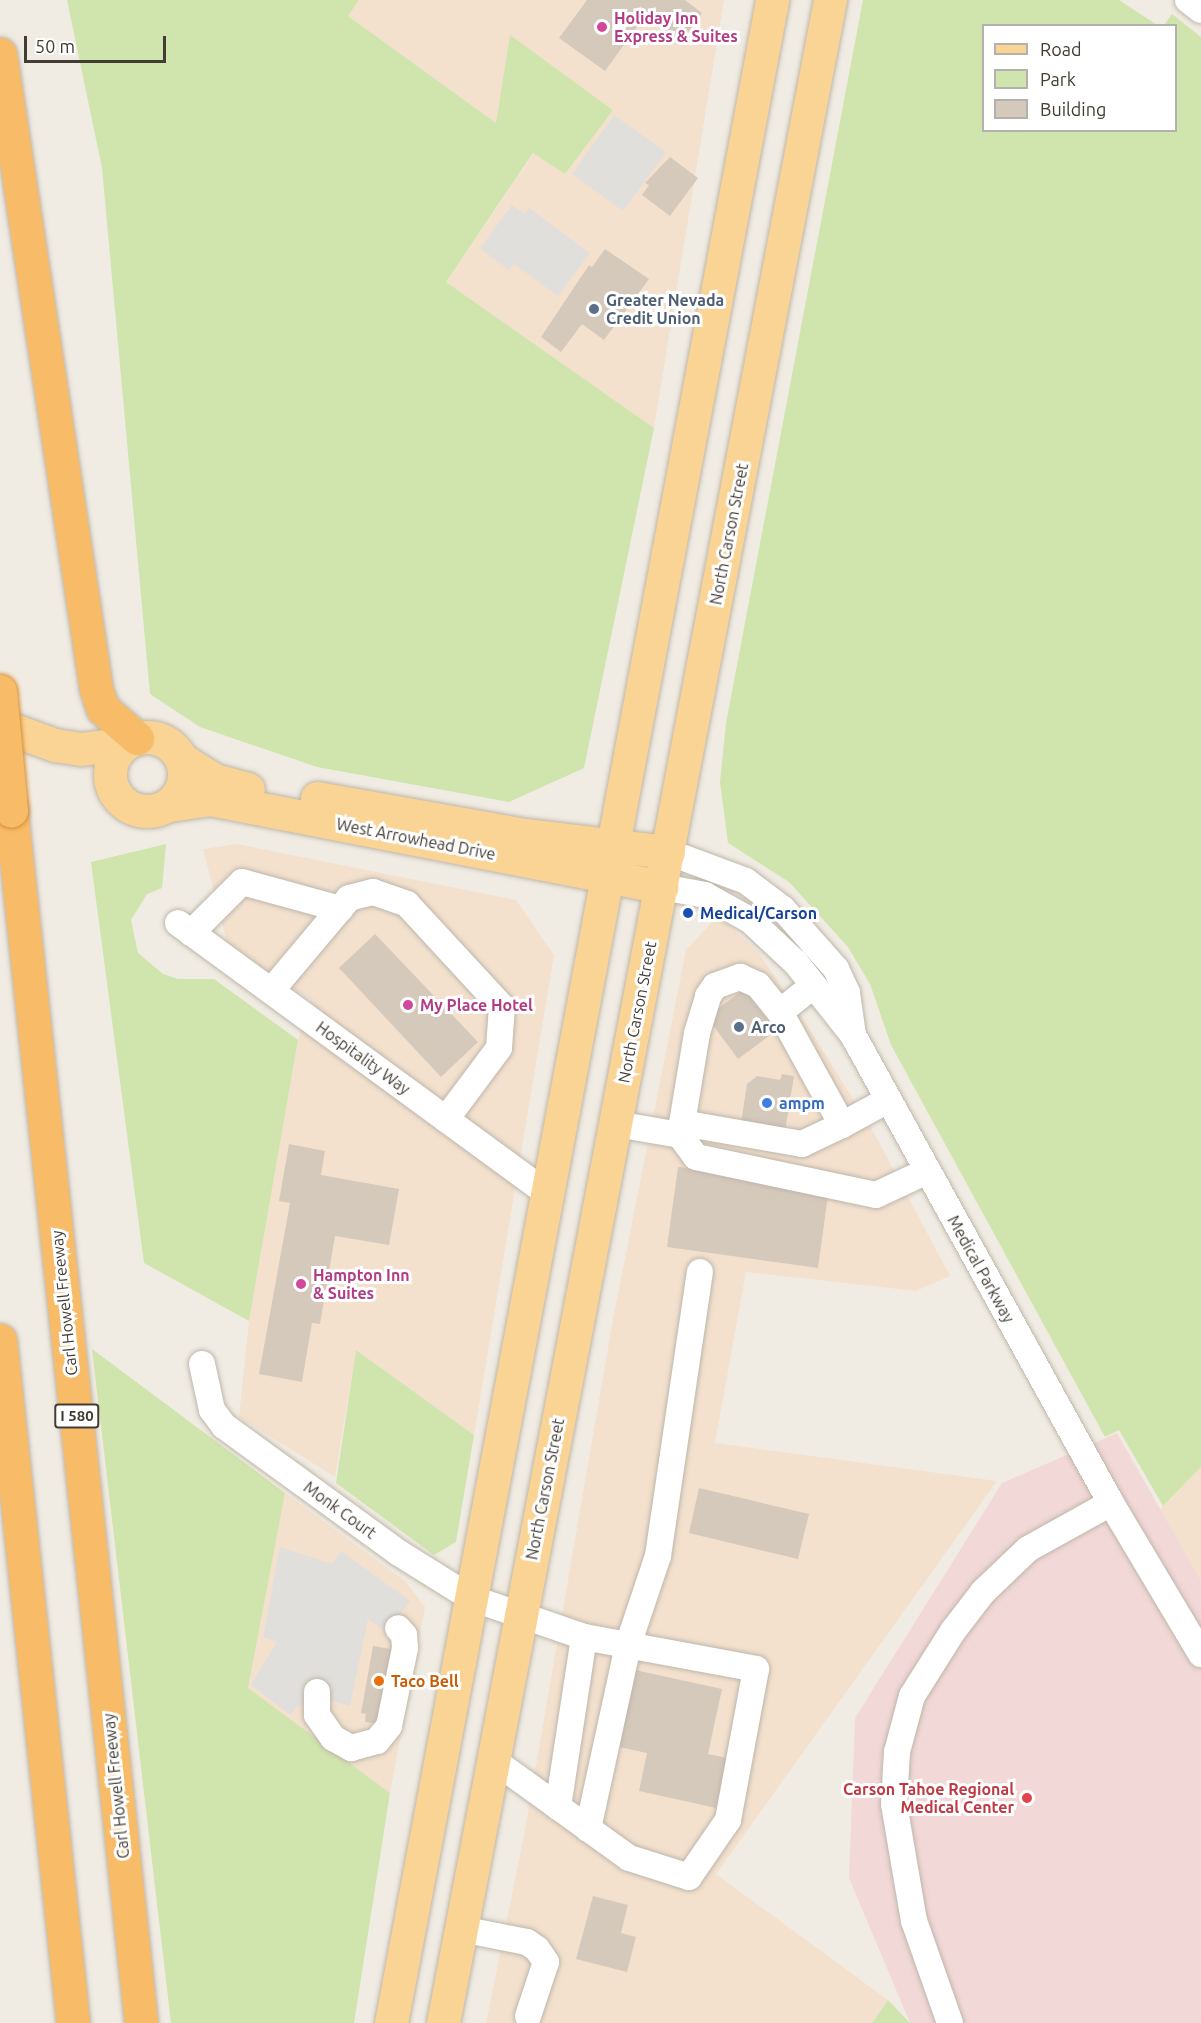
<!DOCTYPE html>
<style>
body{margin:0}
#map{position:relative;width:1201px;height:2023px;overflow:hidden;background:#f1ece3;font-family:Ubuntu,sans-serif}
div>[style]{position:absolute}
.commercial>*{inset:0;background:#f3e1ce}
.medical>*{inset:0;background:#f2d8d7}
.green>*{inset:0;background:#d0e4ad}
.parking>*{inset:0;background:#e1dfdc}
.building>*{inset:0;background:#d5c9bc}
.roads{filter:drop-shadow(0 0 2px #bfb6aa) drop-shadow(0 0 2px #bfb6aa)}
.minor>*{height:26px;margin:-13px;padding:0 13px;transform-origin:13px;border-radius:13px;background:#fff}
.major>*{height:33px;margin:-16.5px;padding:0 16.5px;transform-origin:16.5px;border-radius:16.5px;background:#fad494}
.major>.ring{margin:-16.5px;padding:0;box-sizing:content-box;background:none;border:33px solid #fad494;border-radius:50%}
.highway>*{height:33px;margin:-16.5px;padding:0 16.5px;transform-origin:16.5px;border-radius:16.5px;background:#f8bc68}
.bridges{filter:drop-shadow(0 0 2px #d68f38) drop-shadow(0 0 2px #d68f38)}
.highway-bridge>*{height:33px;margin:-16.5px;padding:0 16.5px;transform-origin:16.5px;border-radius:16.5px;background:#f8bc68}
.dots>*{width:16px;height:16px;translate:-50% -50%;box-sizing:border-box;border:3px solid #fff;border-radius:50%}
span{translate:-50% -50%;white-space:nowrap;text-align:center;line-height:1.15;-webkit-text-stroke:6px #fff;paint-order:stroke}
.shield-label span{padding:2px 4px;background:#fff;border:2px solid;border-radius:4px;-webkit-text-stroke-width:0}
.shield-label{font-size:15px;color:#423c34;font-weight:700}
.hotel-label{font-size:16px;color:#b23c85;font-weight:700}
.left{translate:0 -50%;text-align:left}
.service-label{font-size:16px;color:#4e5e75;font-weight:700}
.street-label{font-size:16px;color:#423c34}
.transit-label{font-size:16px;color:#164399;font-weight:700}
.shop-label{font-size:16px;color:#366cbe;font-weight:700}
.food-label{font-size:16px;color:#c56008;font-weight:700}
.health-label{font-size:16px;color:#be3a42;font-weight:700}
.right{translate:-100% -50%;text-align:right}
.legend{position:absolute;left:982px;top:24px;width:195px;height:108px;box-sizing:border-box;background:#fff;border:2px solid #b3b1ae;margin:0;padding:8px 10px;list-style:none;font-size:18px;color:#423c34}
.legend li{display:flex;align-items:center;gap:12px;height:30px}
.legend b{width:30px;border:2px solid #b3b1ae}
.scale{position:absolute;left:24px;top:36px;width:142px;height:27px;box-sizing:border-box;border:3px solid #423c34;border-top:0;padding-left:8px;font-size:18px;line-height:21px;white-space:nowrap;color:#423c34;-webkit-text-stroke:4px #fff;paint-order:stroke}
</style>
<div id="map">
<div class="commercial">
<i style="clip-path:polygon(359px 0,724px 0,654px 428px,446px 282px,534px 153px,565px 174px,612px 109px,510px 36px,496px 123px,348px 16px)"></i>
<i style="clip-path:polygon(237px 844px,516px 900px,554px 955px,474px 1435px,356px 1350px,335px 1477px,239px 1417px,249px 1321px,298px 1040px,311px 1000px,228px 946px,203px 849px)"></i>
<i style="clip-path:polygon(715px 919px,727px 924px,759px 953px,804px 1020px,874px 1133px,950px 1276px,916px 1291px,746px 1272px,715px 1443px,997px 1481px,716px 1874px,888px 2000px,872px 2023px,486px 2023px,524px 1835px,613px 1319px,686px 950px)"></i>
<i style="clip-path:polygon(1201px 1467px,1201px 1582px,1160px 1509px)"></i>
<i style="clip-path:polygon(285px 1493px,405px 1581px,425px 1607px,390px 1793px,247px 1688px)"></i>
</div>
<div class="medical">
<i style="clip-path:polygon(1117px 1433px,1201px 1581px,1201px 2023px,910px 2023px,849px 1878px,855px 1718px,1002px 1483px)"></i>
</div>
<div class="green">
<i style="clip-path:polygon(67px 0,359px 0,348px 16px,496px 123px,510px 35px,613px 110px,565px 174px,533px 153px,446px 282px,654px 428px,584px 768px,509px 802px,317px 767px,200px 727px,150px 694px,102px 168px)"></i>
<i style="clip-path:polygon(863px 0,1119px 0,1157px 25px,984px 26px,984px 130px,1176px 130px,1176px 26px,1164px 25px,1172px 14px,1201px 37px,1201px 1467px,1163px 1506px,1119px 1430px,1105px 1437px,891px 1045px,870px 984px,848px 947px,789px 882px,728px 843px,720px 782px,726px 723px)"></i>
<i style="clip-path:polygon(166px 844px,162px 888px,147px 894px,131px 920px,138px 953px,163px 974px,178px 979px,214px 979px,298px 1040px,249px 1321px,144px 1263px,91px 862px)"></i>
<i style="clip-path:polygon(92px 1349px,285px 1493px,248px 1688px,390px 1793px,354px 2023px,171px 2023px)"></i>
<i style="clip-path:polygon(356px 1350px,474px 1435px,456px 1542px,434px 1555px,336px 1483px)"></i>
<i style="clip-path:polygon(888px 2000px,910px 2023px,872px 2023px)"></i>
</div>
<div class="parking">
<i style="clip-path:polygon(614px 115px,666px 152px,623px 211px,572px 174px)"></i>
<i style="clip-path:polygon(512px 205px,524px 214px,529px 208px,590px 253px,558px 296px,514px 264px,509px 270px,480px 248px)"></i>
<i style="clip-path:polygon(280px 1547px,332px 1564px,341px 1551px,410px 1601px,387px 1632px,368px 1619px,350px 1706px,333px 1701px,299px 1705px,290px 1715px,251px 1685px,277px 1642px,263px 1637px)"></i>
</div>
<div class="building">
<i style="clip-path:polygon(587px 0,685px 0,702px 13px,681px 42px,645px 16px,605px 71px,559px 38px)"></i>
<i style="clip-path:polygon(670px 157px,698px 178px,670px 216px,642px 195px,649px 185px,645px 183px)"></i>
<i style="clip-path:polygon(605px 249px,649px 279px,604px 340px,582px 324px,561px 352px,541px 337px,589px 265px,592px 267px)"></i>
<i style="clip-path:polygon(375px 934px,478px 1042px,441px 1077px,339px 968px)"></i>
<i style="clip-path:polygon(744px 989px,776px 1031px,738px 1059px,707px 1017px)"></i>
<i style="clip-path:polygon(782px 1074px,794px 1076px,785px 1131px,741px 1123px,747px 1084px,757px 1076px,780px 1080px)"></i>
<i style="clip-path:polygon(289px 1144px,325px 1151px,321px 1175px,399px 1189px,389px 1245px,335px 1236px,320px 1324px,312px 1323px,302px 1382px,259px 1374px,290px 1203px,279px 1201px)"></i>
<i style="clip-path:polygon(678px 1167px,829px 1188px,818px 1268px,667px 1247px)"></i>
<i style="clip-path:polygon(699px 1488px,809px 1514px,798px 1559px,689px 1533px)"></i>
<i style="clip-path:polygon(373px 1646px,397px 1650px,379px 1724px,365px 1722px,366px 1714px,361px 1713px)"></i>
<i style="clip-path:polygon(635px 1670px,722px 1689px,708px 1754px,727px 1758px,716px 1808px,639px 1791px,647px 1753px,619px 1747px)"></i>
<i style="clip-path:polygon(593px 1896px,628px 1905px,621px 1933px,636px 1937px,627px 1972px,576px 1959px)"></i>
</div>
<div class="roads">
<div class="minor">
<i style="left:1188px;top:0;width:16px;rotate:38deg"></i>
<i style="left:668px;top:852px;width:83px;rotate:20.4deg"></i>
<i style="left:746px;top:881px;width:46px;rotate:37.1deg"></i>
<i style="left:783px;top:909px;width:80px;rotate:48.5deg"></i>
<i style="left:836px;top:969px;width:26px;rotate:65deg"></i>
<i style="left:847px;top:993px;width:42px;rotate:81.9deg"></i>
<i style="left:662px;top:887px;width:44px;rotate:10.5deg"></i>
<i style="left:705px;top:895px;width:51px;rotate:29.1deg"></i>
<i style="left:750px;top:920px;width:63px;rotate:43.1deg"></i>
<i style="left:796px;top:963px;width:92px;rotate:51.6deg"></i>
<i style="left:853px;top:1035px;width:534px;rotate:61.13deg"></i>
<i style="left:1111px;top:1503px;width:176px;rotate:59.2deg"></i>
<i style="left:178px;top:923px;width:457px;rotate:36.2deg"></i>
<i style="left:191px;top:933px;width:72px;rotate:-45deg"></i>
<i style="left:242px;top:882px;width:102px;rotate:15.4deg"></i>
<i style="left:271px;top:991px;width:121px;rotate:-50deg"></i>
<i style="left:349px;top:898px;width:25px;rotate:-14deg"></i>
<i style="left:373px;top:892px;width:36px;rotate:19deg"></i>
<i style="left:407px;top:904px;width:140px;rotate:47.3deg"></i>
<i style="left:502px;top:1007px;width:41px;rotate:94.2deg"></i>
<i style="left:499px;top:1048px;width:89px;rotate:126.7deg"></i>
<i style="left:780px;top:1012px;width:129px;rotate:61.2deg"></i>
<i style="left:842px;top:1125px;width:52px;rotate:-28.5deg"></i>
<i style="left:682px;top:1123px;width:122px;rotate:9.9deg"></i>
<i style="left:802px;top:1144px;width:44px;rotate:-25.4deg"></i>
<i style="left:616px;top:1124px;width:65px;rotate:9.8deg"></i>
<i style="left:680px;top:1135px;width:103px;rotate:-80.5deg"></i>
<i style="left:697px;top:1033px;width:39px;rotate:-73deg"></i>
<i style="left:708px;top:996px;width:12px;rotate:-55deg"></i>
<i style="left:715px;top:986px;width:27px;rotate:-20deg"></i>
<i style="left:740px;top:977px;width:20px;rotate:24deg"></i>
<i style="left:758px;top:985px;width:35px;rotate:51deg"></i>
<i style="left:780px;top:1012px;width:43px;rotate:-38.5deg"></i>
<i style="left:680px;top:1135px;width:27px;rotate:54deg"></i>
<i style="left:696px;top:1157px;width:184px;rotate:11.9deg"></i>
<i style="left:876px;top:1195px;width:56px;rotate:-25.2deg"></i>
<i style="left:202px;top:1364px;width:47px;rotate:77.7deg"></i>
<i style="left:212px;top:1410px;width:20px;rotate:53deg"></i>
<i style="left:224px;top:1426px;width:216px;rotate:36deg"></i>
<i style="left:399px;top:1553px;width:85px;rotate:32deg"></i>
<i style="left:471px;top:1598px;width:120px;rotate:19deg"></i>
<i style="left:584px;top:1637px;width:175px;rotate:10.5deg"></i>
<i style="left:756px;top:1669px;width:154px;rotate:100.5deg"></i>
<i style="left:728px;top:1820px;width:69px;rotate:124.4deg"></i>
<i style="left:689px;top:1877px;width:63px;rotate:-162.4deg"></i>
<i style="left:629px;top:1858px;width:168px;rotate:-144.2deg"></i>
<i style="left:317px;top:1692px;width:23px;rotate:90deg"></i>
<i style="left:317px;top:1715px;width:28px;rotate:55deg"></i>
<i style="left:333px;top:1738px;width:21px;rotate:29deg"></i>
<i style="left:351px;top:1748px;width:27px;rotate:-15deg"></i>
<i style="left:377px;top:1741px;width:19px;rotate:-51deg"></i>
<i style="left:389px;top:1726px;width:80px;rotate:-78.4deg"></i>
<i style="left:405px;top:1648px;width:13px;rotate:-94deg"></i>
<i style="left:404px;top:1635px;width:9px;rotate:-131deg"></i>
<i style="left:558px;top:1807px;width:172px;rotate:-81.3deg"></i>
<i style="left:588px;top:1829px;width:188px;rotate:-77.7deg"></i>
<i style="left:628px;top:1645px;width:94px;rotate:-71.4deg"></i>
<i style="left:658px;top:1556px;width:287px;rotate:-81.6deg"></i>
<i style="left:461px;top:1929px;width:67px;rotate:11.1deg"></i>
<i style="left:527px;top:1942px;width:12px;rotate:35deg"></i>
<i style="left:537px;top:1949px;width:16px;rotate:55deg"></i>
<i style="left:546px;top:1962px;width:57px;rotate:108.4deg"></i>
<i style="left:950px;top:2023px;width:108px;rotate:-109.4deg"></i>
<i style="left:914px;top:1921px;width:119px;rotate:-99.7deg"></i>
<i style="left:894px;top:1804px;width:52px;rotate:-86.7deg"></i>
<i style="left:897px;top:1752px;width:58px;rotate:-75deg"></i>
<i style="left:912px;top:1696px;width:77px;rotate:-57.8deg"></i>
<i style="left:953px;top:1631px;width:49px;rotate:-52.4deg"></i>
<i style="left:983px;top:1592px;width:62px;rotate:-43.7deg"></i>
<i style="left:1028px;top:1549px;width:95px;rotate:-29deg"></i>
</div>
<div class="major">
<i style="left:0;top:725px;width:59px;rotate:20deg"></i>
<i style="left:55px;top:745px;width:26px;rotate:9deg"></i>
<i style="left:81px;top:749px;width:45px;rotate:-7.6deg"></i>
<i class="ring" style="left:110px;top:737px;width:41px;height:41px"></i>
<i style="left:181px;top:759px;width:39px;rotate:32deg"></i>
<i style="left:214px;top:780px;width:35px;rotate:15deg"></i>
<i style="left:317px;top:798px;width:211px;rotate:10.1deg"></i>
<i style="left:525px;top:835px;width:144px;rotate:6.8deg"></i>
<i style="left:169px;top:805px;width:41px;rotate:-8.3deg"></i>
<i style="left:210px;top:799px;width:460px;rotate:11deg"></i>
<i style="left:391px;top:2023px;width:2059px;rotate:-79.33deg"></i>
<i style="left:443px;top:2023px;width:2060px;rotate:-79.17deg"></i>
</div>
<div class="highway">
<i style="left:0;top:54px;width:642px;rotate:81.4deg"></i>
<i style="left:96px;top:689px;width:21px;rotate:71deg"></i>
<i style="left:103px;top:709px;width:45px;rotate:40.5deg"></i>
<i style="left:11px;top:810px;width:1220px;rotate:83.88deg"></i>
<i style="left:0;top:1340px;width:687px;rotate:83.9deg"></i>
</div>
</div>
<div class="bridges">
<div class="highway-bridge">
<i style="left:0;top:691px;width:120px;rotate:84.7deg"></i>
</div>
</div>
<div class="dots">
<i style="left:602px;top:27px;background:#d1479c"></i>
<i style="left:594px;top:309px;background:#5c6f8a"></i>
<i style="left:688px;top:913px;background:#1a4fb4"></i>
<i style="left:408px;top:1005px;background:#d1479c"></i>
<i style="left:739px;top:1027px;background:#5c6f8a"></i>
<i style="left:767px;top:1103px;background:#3f7fe0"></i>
<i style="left:301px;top:1284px;background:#d1479c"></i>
<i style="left:379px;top:1681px;background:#e8710a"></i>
<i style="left:1027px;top:1798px;background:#e0444e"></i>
</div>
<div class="shield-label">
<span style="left:77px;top:1416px">I 580</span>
</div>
<div class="hotel-label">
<span class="left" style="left:614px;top:27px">Holiday Inn<br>Express &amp; Suites</span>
<span class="left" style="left:420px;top:1005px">My Place Hotel</span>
<span class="left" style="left:313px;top:1284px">Hampton Inn<br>&amp; Suites</span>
</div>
<div class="service-label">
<span class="left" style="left:606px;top:309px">Greater Nevada<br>Credit Union</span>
<span class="left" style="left:751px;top:1027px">Arco</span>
</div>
<div class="street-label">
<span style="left:729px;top:534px;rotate:-79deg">North Carson Street</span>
<span style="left:416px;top:839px;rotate:11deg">West Arrowhead Drive</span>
<span style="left:637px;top:1012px;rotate:-79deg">North Carson Street</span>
<span style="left:363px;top:1058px;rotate:36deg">Hospitality Way</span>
<span style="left:981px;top:1269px;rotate:61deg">Medical Parkway</span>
<span style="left:64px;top:1303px;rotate:-96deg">Carl Howell Freeway</span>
<span style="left:545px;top:1489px;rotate:-79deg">North Carson Street</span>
<span style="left:340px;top:1510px;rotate:36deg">Monk Court</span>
<span style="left:116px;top:1786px;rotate:-96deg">Carl Howell Freeway</span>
</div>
<div class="transit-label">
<span class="left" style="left:700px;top:913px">Medical/Carson</span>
</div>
<div class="shop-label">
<span class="left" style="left:779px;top:1103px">ampm</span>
</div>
<div class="food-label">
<span class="left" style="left:391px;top:1681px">Taco Bell</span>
</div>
<div class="health-label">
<span class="right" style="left:1014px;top:1798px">Carson Tahoe Regional<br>Medical Center</span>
</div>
<ul class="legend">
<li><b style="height:8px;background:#fad494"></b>Road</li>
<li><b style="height:16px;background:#d0e4ad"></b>Park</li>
<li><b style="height:16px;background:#d5c9bc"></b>Building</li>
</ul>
<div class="scale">50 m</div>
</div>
